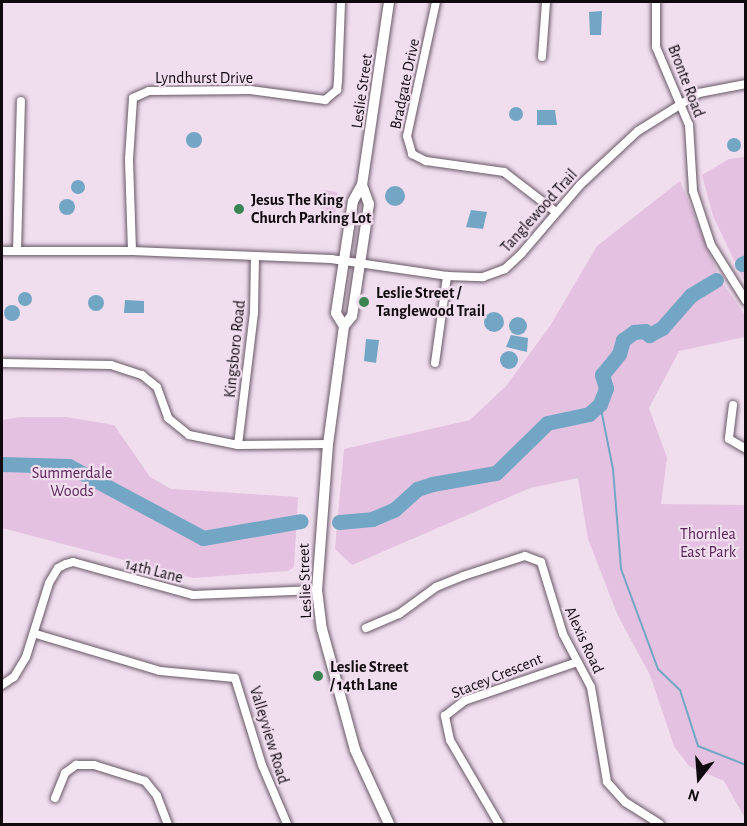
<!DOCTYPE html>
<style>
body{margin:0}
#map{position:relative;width:747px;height:826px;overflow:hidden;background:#f0ddee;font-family:"Alegreya Sans",sans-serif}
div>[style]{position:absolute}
.green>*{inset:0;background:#e4c1e0}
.water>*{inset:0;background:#73a6c5}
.round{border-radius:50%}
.stream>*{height:2px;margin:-1px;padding:0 1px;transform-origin:1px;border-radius:1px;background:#73a6c5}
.river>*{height:15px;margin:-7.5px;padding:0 7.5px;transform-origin:7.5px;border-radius:7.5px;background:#73a6c5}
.roads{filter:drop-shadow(0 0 2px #675765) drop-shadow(0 0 2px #675765)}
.street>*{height:8px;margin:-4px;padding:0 4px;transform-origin:4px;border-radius:4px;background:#fff}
.secondary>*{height:10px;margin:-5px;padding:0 5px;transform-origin:5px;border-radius:5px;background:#fff}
.dots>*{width:16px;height:16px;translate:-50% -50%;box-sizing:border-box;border:3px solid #f0ddee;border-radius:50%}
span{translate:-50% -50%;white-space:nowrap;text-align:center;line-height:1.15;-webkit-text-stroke:4.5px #f0ddee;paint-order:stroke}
.street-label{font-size:16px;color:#100a0f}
.poi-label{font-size:16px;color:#100a0f;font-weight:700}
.left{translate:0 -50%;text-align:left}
.park-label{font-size:16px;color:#592757}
.frame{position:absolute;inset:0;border:3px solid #100a0f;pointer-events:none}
.north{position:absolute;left:669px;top:748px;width:60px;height:60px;-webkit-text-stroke:4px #f0ddee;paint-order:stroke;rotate:197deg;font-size:16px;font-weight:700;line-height:24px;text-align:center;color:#100a0f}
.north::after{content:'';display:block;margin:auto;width:21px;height:27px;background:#100a0f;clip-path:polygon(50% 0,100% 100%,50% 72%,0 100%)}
</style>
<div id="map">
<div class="green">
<i style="clip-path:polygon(745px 157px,746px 157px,745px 283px,713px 216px,702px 175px,729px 159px)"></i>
<i style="clip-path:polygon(680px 181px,721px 281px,745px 315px,745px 337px,679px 351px,649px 408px,667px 458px,661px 504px,745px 505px,745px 818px,724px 781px,689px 766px,674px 746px,650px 675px,618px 616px,588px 539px,578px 478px,530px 488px,352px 565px,335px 549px,344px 449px,470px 420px,506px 386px,550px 326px,597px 246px)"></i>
<i style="clip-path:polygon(324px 190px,337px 192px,338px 198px,334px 220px,328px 219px,328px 224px,319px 223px)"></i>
<i style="clip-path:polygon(20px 417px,66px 417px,114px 425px,150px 477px,171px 489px,298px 497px,294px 567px,288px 571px,193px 578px,2px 528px,2px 420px)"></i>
</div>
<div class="water">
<i style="clip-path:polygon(602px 11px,601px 35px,590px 35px,589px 12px)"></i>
<i class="round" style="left:509px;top:107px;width:14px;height:14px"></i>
<i style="clip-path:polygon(537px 110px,555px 110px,557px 125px,537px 125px)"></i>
<i class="round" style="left:186px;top:132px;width:16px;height:16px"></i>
<i class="round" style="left:727px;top:138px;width:14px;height:14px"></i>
<i class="round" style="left:71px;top:180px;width:14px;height:14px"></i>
<i class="round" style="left:385px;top:186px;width:20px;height:20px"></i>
<i class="round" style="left:59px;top:199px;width:16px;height:16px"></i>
<i style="clip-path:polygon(471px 210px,487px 212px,483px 229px,466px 227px)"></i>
<i class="round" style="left:18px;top:292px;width:14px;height:14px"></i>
<i class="round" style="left:88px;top:295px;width:16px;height:16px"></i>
<i style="clip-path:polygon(125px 300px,144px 301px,144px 313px,124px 313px)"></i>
<i class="round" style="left:4px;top:305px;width:16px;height:16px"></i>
<i class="round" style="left:484px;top:312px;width:20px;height:20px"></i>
<i class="round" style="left:509px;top:317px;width:18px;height:18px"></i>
<i style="clip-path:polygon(511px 335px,528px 338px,527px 352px,506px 347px)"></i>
<i style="clip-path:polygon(366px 339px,379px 340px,376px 363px,364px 361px)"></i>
<i class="round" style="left:500px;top:351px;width:18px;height:18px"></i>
</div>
<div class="stream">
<i style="left:600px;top:404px;width:66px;rotate:78.7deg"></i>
<i style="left:613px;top:469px;width:100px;rotate:85.4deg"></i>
<i style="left:621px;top:569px;width:107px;rotate:69.7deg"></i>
<i style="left:658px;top:669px;width:30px;rotate:44deg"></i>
<i style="left:680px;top:690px;width:59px;rotate:72.2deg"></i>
<i style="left:698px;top:746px;width:52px;rotate:21.6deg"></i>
</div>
<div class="river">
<i style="left:742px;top:264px;width:4px;rotate:-27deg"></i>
<i style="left:2px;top:464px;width:67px;rotate:1.7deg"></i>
<i style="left:69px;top:466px;width:152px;rotate:28.2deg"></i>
<i style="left:203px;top:538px;width:99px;rotate:-9.8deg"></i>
<i style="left:339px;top:522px;width:33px;rotate:-5deg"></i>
<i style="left:372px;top:519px;width:25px;rotate:-23deg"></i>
<i style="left:395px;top:509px;width:30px;rotate:-42deg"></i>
<i style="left:417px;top:489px;width:16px;rotate:-18deg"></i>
<i style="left:432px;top:484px;width:65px;rotate:-9.8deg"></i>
<i style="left:496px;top:473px;width:71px;rotate:-44.4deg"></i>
<i style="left:547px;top:423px;width:43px;rotate:-12.1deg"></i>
<i style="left:589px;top:414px;width:15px;rotate:-42deg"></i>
<i style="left:600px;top:404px;width:17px;rotate:-69deg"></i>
<i style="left:606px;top:388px;width:14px;rotate:-107deg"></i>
<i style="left:602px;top:375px;width:27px;rotate:-51deg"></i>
<i style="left:619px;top:354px;width:15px;rotate:-74deg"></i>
<i style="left:623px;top:340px;width:14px;rotate:-36deg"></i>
<i style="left:634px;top:332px;width:11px;rotate:-5deg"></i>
<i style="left:645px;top:331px;width:6px;rotate:45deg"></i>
<i style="left:649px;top:335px;width:15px;rotate:-28deg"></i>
<i style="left:662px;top:328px;width:44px;rotate:-48.7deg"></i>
<i style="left:691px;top:295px;width:29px;rotate:-31deg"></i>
</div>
<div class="roads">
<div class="street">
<i style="left:436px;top:2px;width:137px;rotate:102.2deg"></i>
<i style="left:407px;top:136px;width:19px;rotate:74deg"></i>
<i style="left:412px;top:154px;width:16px;rotate:27deg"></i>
<i style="left:426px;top:161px;width:79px;rotate:8deg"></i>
<i style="left:504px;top:172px;width:66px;rotate:37.6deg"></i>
<i style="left:656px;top:2px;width:45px;rotate:90deg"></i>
<i style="left:656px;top:47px;width:85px;rotate:67.1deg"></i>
<i style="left:689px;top:125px;width:66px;rotate:86.5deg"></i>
<i style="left:693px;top:191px;width:57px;rotate:71.6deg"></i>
<i style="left:711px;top:245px;width:66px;rotate:58deg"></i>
<i style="left:542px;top:57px;width:55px;rotate:-85.8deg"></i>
<i style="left:2px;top:251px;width:130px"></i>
<i style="left:132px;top:251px;width:199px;rotate:2.3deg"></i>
<i style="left:331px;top:259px;width:117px;rotate:8.3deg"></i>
<i style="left:447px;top:276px;width:36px;rotate:2deg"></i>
<i style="left:483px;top:277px;width:23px;rotate:-20deg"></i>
<i style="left:505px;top:269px;width:23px;rotate:-43deg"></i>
<i style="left:522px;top:253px;width:89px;rotate:-49.5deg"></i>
<i style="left:580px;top:185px;width:79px;rotate:-43deg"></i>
<i style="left:638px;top:131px;width:72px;rotate:-31.9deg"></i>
<i style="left:699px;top:93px;width:48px;rotate:-10.8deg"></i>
<i style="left:17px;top:251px;width:150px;rotate:-88.5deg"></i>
<i style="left:132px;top:251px;width:92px;rotate:-91.9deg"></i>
<i style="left:129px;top:159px;width:61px;rotate:-86.2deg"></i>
<i style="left:133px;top:98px;width:17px;rotate:-24deg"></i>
<i style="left:149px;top:91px;width:101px;rotate:-0.6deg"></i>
<i style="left:250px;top:90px;width:76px;rotate:7.6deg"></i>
<i style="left:325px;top:100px;width:16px;rotate:-40deg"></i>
<i style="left:337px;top:90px;width:9px;rotate:-84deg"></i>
<i style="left:338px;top:81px;width:79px;rotate:-87.8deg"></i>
<i style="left:2px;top:363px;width:109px;rotate:1.1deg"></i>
<i style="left:111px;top:365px;width:33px;rotate:18deg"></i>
<i style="left:142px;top:375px;width:19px;rotate:39deg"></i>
<i style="left:157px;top:387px;width:33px;rotate:70deg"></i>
<i style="left:168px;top:418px;width:27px;rotate:39deg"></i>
<i style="left:189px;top:435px;width:50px;rotate:11.5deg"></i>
<i style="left:238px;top:445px;width:90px;rotate:-0.6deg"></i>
<i style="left:435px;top:363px;width:88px;rotate:-82.1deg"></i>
<i style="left:733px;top:405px;width:34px;rotate:97deg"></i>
<i style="left:729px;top:439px;width:20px;rotate:30deg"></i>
<i style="left:238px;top:445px;width:133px;rotate:-83.1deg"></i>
<i style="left:254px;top:313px;width:57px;rotate:-89deg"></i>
<i style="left:366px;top:628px;width:36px;rotate:-23deg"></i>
<i style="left:399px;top:614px;width:46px;rotate:-36.1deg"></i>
<i style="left:436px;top:587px;width:29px;rotate:-22deg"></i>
<i style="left:463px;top:576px;width:65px;rotate:-17.9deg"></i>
<i style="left:525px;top:556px;width:17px;rotate:21deg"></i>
<i style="left:541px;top:562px;width:75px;rotate:73deg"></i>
<i style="left:563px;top:634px;width:60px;rotate:62.2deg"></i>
<i style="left:591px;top:687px;width:96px;rotate:80.4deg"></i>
<i style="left:607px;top:782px;width:27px;rotate:48deg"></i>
<i style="left:625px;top:802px;width:41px;rotate:32.2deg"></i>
<i style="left:36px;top:634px;width:129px;rotate:16.6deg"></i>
<i style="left:160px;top:671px;width:75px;rotate:5.3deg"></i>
<i style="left:235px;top:678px;width:91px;rotate:72.8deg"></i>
<i style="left:262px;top:765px;width:64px;rotate:67deg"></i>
<i style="left:2px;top:685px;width:14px;rotate:-34deg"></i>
<i style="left:14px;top:677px;width:23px;rotate:-59deg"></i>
<i style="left:26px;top:657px;width:77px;rotate:-72.7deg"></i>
<i style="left:49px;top:583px;width:17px;rotate:-59deg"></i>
<i style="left:58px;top:568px;width:9px;rotate:-27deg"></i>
<i style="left:66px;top:564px;width:7px;rotate:-16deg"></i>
<i style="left:73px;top:562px;width:124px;rotate:15.4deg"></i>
<i style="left:193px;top:595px;width:124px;rotate:-2.3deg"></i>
<i style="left:55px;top:798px;width:27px;rotate:-68deg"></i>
<i style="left:65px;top:773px;width:14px;rotate:-36deg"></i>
<i style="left:76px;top:765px;width:18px"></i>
<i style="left:94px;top:765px;width:53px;rotate:17.4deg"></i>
<i style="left:145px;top:781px;width:19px;rotate:51deg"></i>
<i style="left:157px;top:796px;width:30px;rotate:69deg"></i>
<i style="left:499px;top:824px;width:97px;rotate:-120.3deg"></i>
<i style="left:450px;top:740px;width:25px;rotate:-102deg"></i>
<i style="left:445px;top:716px;width:24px;rotate:-38deg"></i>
<i style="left:464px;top:701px;width:120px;rotate:-19deg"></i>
</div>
<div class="secondary">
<i style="left:362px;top:185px;width:20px;rotate:70deg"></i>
<i style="left:369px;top:204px;width:113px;rotate:98.6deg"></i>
<i style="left:352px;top:316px;width:13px;rotate:129deg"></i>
<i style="left:344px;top:326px;width:119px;rotate:97.7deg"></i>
<i style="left:328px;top:444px;width:146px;rotate:94.3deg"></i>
<i style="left:317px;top:590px;width:39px;rotate:83deg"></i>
<i style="left:322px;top:629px;width:125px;rotate:74.7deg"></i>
<i style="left:355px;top:750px;width:81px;rotate:65.3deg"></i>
<i style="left:344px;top:326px;width:15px;rotate:-122deg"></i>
<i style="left:336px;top:313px;width:113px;rotate:-81.4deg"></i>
<i style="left:353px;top:201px;width:18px;rotate:-61deg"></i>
<i style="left:362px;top:185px;width:185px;rotate:-81.6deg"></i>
</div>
</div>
<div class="dots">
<i style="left:239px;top:209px;background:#388453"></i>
<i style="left:364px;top:302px;background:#388453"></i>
<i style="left:318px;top:676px;background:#388453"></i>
</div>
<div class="street-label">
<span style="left:204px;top:78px">Lyndhurst Drive</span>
<span style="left:686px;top:81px;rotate:69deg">Bronte Road</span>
<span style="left:405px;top:84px;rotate:-78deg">Bradgate Drive</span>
<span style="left:362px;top:91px;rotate:-82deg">Leslie Street</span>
<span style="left:539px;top:211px;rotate:-48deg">Tanglewood Trail</span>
<span style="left:235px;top:349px;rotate:-84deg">Kingsboro Road</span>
<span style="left:154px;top:571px;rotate:14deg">14th Lane</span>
<span style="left:305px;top:581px;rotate:-92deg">Leslie Street</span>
<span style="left:584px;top:640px;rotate:65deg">Alexis Road</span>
<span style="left:497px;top:676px;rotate:-22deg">Stacey Crescent</span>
<span style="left:269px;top:735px;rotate:73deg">Valleyview Road</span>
</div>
<div class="poi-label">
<span class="left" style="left:251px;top:209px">Jesus The King<br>Church Parking Lot</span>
<span class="left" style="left:376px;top:302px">Leslie Street /<br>Tanglewood Trail</span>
<span class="left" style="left:330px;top:676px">Leslie Street<br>/ 14th Lane</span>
</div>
<div class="park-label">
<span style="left:72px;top:482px">Summerdale<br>Woods</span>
<span style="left:708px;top:543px">Thornlea<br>East Park</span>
</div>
<div class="frame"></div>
<div class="north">N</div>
</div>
